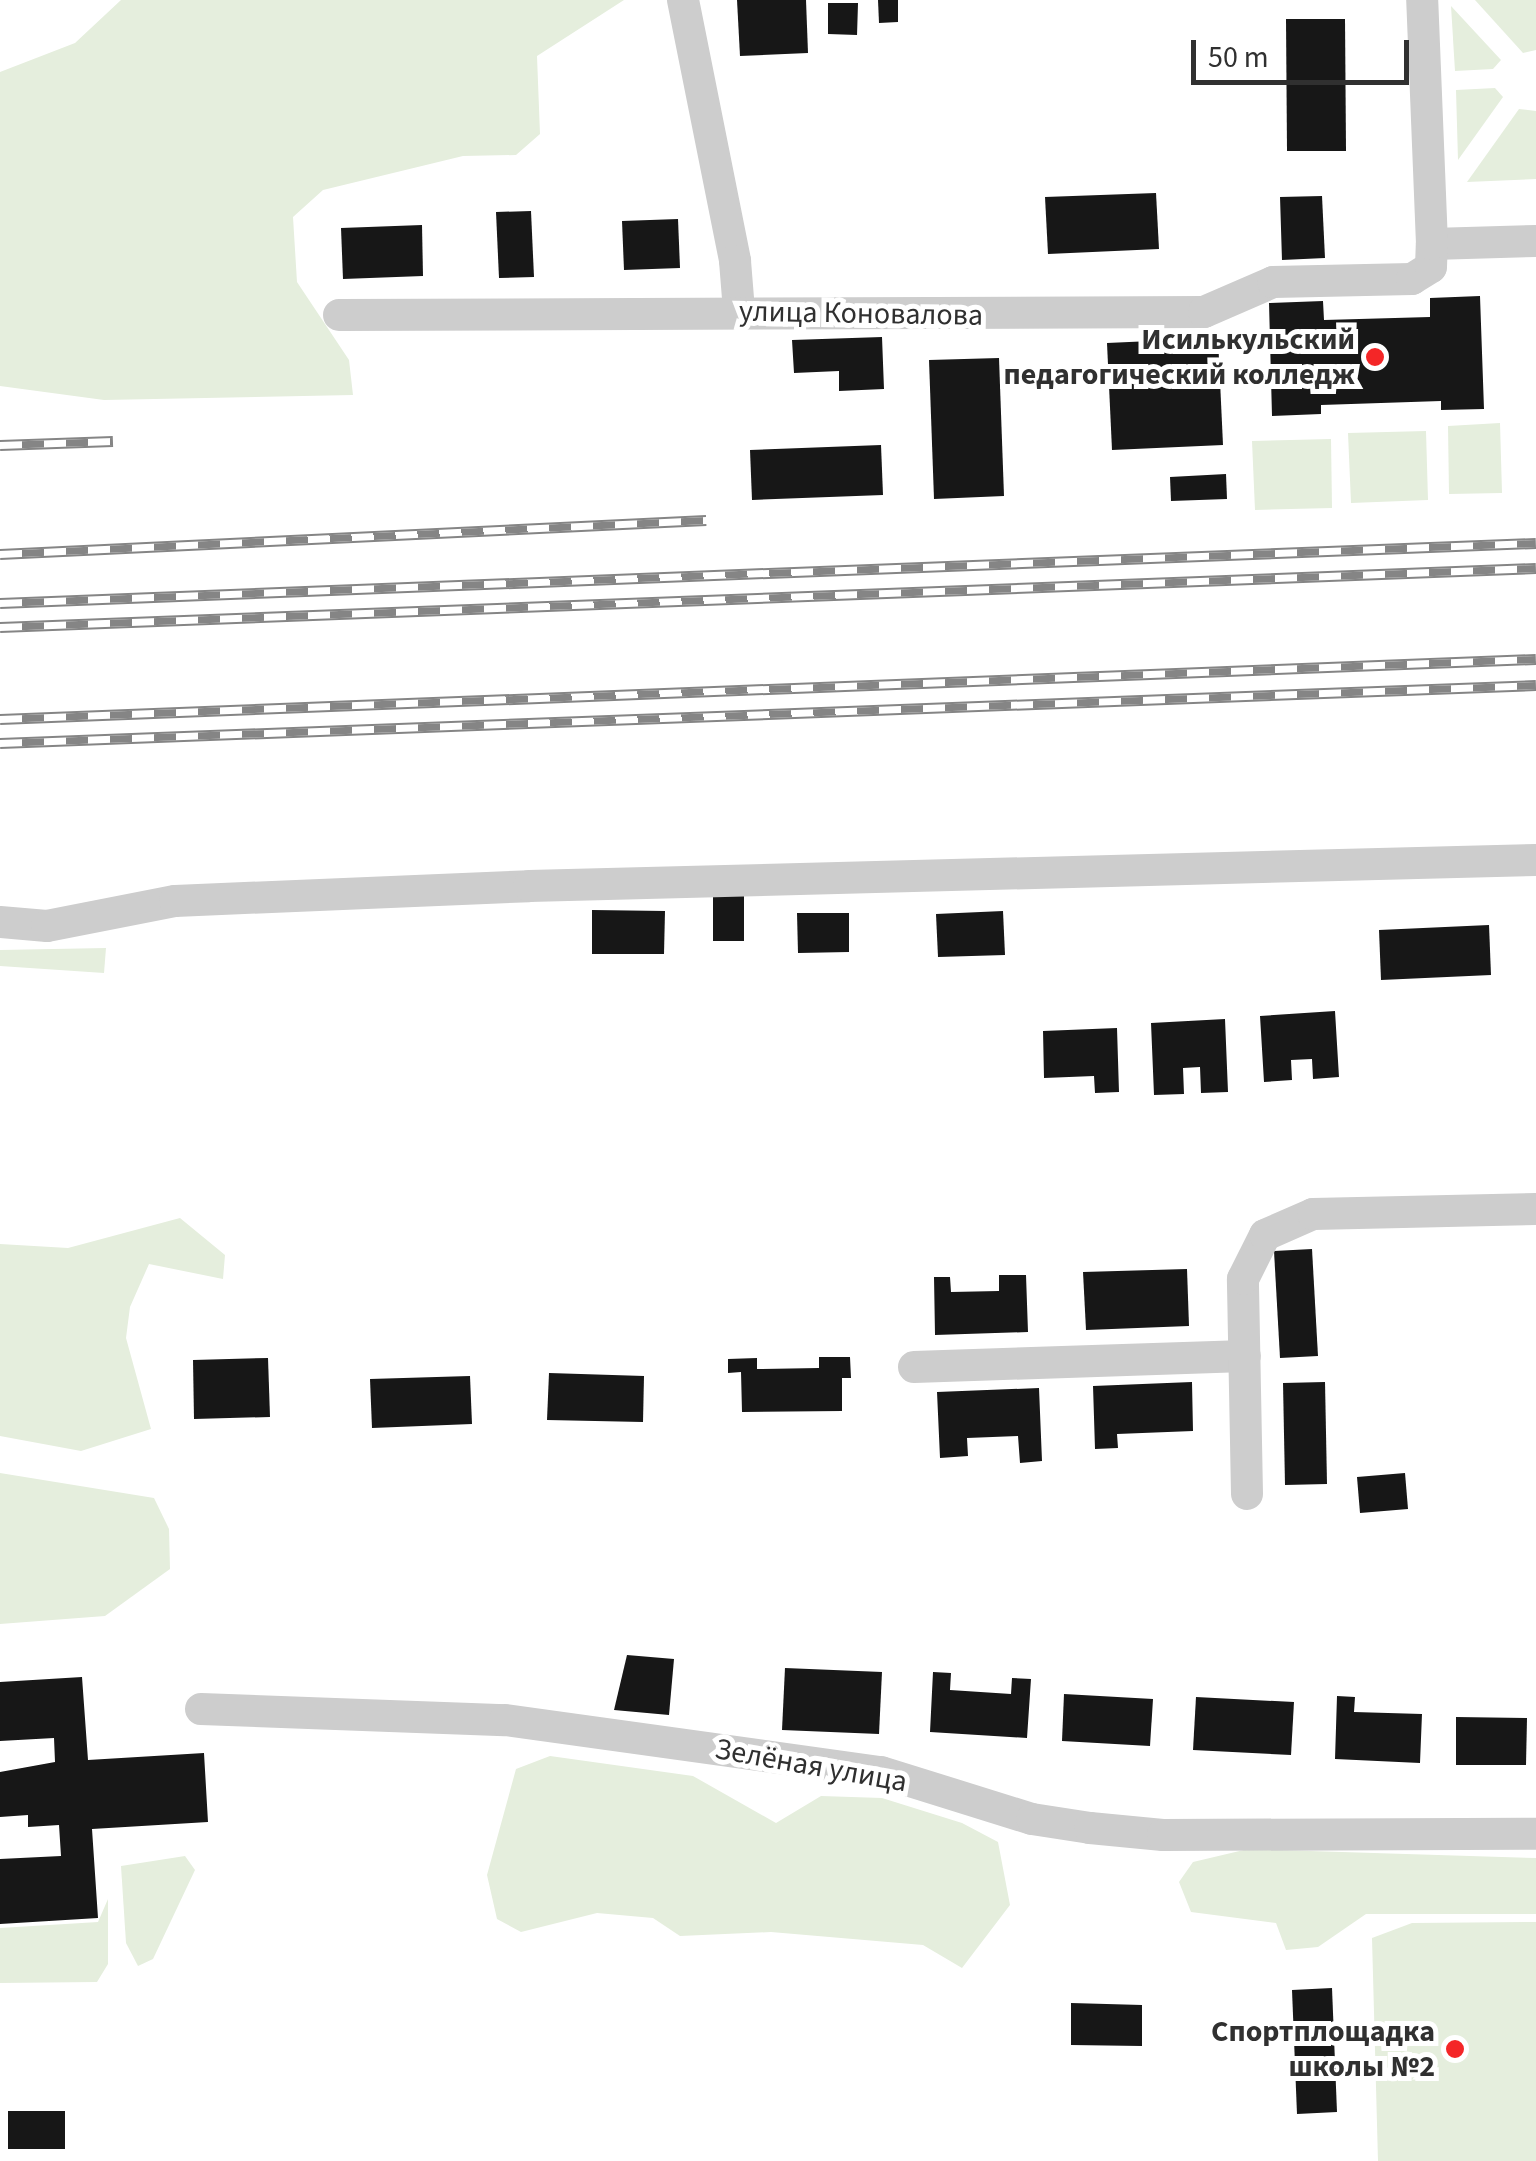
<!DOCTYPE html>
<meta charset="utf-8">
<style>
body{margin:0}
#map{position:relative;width:1536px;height:2161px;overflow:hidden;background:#fff;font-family:"Source Sans 3",sans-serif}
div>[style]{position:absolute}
.green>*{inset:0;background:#e5eedd}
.building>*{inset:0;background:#171717}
.street>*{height:32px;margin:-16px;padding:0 16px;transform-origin:16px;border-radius:16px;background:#cdcdcd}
.rail>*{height:11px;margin-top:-5.5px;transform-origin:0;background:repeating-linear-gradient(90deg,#fff 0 22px,#858585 0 44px);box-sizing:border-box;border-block:2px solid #858585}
.dots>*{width:28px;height:28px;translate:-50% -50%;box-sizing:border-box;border:5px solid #fff;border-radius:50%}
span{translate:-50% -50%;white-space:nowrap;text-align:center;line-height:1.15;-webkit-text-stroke:10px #fff;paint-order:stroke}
.street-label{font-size:30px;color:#303030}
.poi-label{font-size:30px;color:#303030;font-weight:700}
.right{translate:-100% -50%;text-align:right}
.scale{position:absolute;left:1191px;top:40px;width:218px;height:45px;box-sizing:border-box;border:5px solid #303030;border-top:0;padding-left:12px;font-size:30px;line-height:35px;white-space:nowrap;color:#303030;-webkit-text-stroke:8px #fff;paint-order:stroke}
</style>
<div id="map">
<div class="green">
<i style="clip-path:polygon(121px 0,624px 0,537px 56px,540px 134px,516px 155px,463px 156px,323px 190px,293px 217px,297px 282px,349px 360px,353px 395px,104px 400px,0 386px,0 72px,75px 43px)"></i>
<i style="clip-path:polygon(1475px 0,1536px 0,1536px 50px,1523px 53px)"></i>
<i style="clip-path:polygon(1451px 6px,1501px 60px,1493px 69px,1455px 71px)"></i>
<i style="clip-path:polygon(1495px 88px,1503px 97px,1458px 160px,1456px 90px)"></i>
<i style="clip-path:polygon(1519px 109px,1536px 111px,1536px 179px,1467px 182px)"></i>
<i style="clip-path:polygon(1500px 423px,1502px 493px,1449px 494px,1448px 426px)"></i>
<i style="clip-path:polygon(1426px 431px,1428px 500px,1351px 503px,1348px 433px)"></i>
<i style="clip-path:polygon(1331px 439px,1332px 508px,1255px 510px,1252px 441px)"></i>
<i style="clip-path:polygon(106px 948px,104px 973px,0 966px,0 950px)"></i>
<i style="clip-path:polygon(180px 1218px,225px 1255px,223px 1279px,149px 1264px,130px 1307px,126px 1338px,151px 1429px,81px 1451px,0 1436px,0 1244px,68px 1248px)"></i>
<i style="clip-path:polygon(0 1473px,154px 1498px,169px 1529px,170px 1569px,105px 1616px,0 1624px)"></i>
<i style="clip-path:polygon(550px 1756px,693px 1776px,776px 1823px,821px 1796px,882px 1798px,962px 1823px,998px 1842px,1010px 1905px,962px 1968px,923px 1945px,771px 1932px,680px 1936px,653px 1918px,597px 1913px,521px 1932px,497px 1919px,487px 1875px,516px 1769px)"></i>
<i style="clip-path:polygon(1248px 1849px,1536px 1858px,1536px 1914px,1366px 1914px,1318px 1947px,1286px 1950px,1276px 1923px,1191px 1912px,1179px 1882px,1193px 1862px)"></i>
<i style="clip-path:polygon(185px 1856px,195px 1870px,153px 1959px,138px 1966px,126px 1943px,121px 1866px)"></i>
<i style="clip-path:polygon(108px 1899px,108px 1964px,97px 1982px,0 1983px,0 1928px,98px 1922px)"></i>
<i style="clip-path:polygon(1536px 1922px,1536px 2161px,1378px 2161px,1372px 1938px,1412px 1923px)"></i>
</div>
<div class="building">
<i style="clip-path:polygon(737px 0,806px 0,808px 53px,740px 56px)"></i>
<i style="clip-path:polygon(878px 0,898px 0,898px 22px,879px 23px)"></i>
<i style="clip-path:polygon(828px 3px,858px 3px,857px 35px,828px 34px)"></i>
<i style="clip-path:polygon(1286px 19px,1345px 19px,1346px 151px,1287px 151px)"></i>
<i style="clip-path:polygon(1156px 193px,1159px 249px,1048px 254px,1045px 197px)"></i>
<i style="clip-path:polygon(1322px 196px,1325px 258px,1282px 260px,1280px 197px)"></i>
<i style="clip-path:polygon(531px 211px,534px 277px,499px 278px,496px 212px)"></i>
<i style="clip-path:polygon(678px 219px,680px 268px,624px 270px,622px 221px)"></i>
<i style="clip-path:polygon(422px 225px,423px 276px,343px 279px,341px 228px)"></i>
<i style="clip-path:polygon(1480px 296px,1484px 409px,1441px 410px,1441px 401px,1321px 405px,1321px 414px,1272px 416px,1269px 303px,1323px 301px,1324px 320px,1430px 317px,1430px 298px)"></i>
<i style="clip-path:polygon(882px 337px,884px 389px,839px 391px,839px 371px,794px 373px,792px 340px)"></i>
<i style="clip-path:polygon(1218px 338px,1223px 445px,1112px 450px,1107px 343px)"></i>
<i style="clip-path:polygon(999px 358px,1004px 496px,934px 499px,929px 360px)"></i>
<i style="clip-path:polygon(881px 445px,883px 495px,752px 500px,750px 450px)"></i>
<i style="clip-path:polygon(1226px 474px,1227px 499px,1171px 501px,1170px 477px)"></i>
<i style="clip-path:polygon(713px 896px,744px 896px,744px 941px,713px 941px)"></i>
<i style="clip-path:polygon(592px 910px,665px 911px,664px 954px,592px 954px)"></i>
<i style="clip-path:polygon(1003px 911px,1005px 955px,938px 957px,936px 914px)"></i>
<i style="clip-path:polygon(797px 913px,849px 913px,849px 952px,798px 953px)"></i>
<i style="clip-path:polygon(1489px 925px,1491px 975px,1381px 980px,1379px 930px)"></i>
<i style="clip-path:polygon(1335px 1011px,1339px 1077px,1313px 1079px,1312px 1059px,1291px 1060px,1292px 1080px,1264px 1082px,1260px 1016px)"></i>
<i style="clip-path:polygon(1225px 1019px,1228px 1092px,1201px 1093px,1200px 1067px,1183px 1068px,1184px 1094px,1154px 1095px,1151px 1023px)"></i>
<i style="clip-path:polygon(1117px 1028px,1119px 1092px,1095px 1093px,1094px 1076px,1044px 1078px,1043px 1031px)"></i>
<i style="clip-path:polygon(1312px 1249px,1318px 1356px,1280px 1358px,1274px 1251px)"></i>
<i style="clip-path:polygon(1187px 1269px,1189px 1326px,1086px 1330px,1083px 1272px)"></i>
<i style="clip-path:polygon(999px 1275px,1026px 1275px,1028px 1332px,935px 1335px,934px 1277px,950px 1277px,951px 1292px,999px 1291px)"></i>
<i style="clip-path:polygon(819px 1357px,850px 1357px,851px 1378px,842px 1378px,842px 1411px,742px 1412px,741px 1372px,728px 1373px,728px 1359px,757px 1358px,757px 1369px,819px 1368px)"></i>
<i style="clip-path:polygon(268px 1358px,270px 1417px,194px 1419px,193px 1360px)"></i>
<i style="clip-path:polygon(549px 1373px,644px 1376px,643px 1422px,547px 1420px)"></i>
<i style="clip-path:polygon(470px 1376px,472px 1424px,372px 1428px,370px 1379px)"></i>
<i style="clip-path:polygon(1192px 1382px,1193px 1431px,1117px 1434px,1118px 1448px,1095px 1449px,1093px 1386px)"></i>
<i style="clip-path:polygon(1325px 1382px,1327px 1484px,1285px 1485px,1283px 1383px)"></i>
<i style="clip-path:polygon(1039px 1388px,1042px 1461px,1020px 1463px,1018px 1436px,967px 1438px,968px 1456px,940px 1458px,937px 1392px)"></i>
<i style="clip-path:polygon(1405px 1473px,1408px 1509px,1360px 1513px,1357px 1477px)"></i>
<i style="clip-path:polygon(627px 1655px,674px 1659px,669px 1715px,614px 1710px)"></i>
<i style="clip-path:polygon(785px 1668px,882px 1672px,879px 1734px,782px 1730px)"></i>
<i style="clip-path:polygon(933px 1672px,951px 1673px,950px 1690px,1011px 1694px,1012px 1678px,1031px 1679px,1027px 1738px,930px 1732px)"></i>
<i style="clip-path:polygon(82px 1677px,88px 1760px,204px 1753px,208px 1822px,92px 1829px,98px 1918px,0 1924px,0 1859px,61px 1856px,59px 1825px,28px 1827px,28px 1815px,0 1817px,0 1772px,55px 1762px,54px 1738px,0 1741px,0 1682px)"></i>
<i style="clip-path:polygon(1064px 1694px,1153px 1699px,1150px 1746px,1062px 1741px)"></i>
<i style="clip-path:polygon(1337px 1696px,1355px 1697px,1354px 1712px,1422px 1714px,1420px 1763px,1335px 1759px)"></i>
<i style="clip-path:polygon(1196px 1697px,1294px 1702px,1291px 1755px,1193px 1750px)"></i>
<i style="clip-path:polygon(1456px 1717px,1527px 1718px,1526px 1765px,1456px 1765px)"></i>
<i style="clip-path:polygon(1332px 1988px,1337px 2112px,1297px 2114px,1292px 1990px)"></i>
<i style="clip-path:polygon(1071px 2003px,1142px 2005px,1142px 2046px,1071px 2045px)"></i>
<i style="clip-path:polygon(8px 2111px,65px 2111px,65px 2149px,8px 2149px)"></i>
</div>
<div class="street">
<i style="left:683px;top:0;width:266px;rotate:78.7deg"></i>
<i style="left:735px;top:261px;width:50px;rotate:85.4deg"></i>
<i style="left:1432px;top:244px;width:104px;rotate:-1.7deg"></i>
<i style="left:339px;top:315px;width:865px;rotate:-0.2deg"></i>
<i style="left:1204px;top:312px;width:75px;rotate:-23.5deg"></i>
<i style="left:1273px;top:282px;width:139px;rotate:-1.2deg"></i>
<i style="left:1412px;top:279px;width:22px;rotate:-32deg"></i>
<i style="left:1431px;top:267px;width:23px;rotate:-88deg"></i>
<i style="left:1432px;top:244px;width:244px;rotate:-92.3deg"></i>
<i style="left:0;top:922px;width:47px;rotate:4.9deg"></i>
<i style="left:47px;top:926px;width:130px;rotate:-11.1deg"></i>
<i style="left:175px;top:901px;width:354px;rotate:-2.4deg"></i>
<i style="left:529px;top:886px;width:1007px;rotate:-1.48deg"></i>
<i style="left:914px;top:1367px;width:331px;rotate:-1.9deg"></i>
<i style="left:1247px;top:1494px;width:215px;rotate:-91.1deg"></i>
<i style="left:1243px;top:1279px;width:49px;rotate:-63.4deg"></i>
<i style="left:1265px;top:1235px;width:52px;rotate:-23.6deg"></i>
<i style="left:1313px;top:1214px;width:223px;rotate:-1.3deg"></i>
<i style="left:201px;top:1709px;width:304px;rotate:2.1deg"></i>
<i style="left:505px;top:1720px;width:380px;rotate:7.9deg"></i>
<i style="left:881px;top:1772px;width:158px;rotate:17.3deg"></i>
<i style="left:1032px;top:1819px;width:59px;rotate:8.8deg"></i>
<i style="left:1090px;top:1828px;width:73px;rotate:5.5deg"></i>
<i style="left:1163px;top:1835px;width:373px;rotate:-0.2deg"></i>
</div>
<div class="rail">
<i style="left:0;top:445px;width:113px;rotate:-2deg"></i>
<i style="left:0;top:554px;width:707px;rotate:-2.76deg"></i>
<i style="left:0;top:603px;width:1537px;rotate:-2.24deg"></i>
<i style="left:0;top:627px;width:1537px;rotate:-2.2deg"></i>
<i style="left:0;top:719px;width:1537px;rotate:-2.24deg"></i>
<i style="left:0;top:743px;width:1537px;rotate:-2.16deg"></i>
</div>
<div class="dots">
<i style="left:1375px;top:357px;background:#f42627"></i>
<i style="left:1455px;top:2049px;background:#f42627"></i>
</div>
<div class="street-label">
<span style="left:861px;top:314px;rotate:1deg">улица Коновалова</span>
<span style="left:811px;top:1766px;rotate:10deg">Зелёная улица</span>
</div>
<div class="poi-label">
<span class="right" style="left:1355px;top:357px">Исилькульский<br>педагогический колледж</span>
<span class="right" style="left:1435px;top:2049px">Спортплощадка<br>школы №2</span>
</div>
<div class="scale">50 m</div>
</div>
